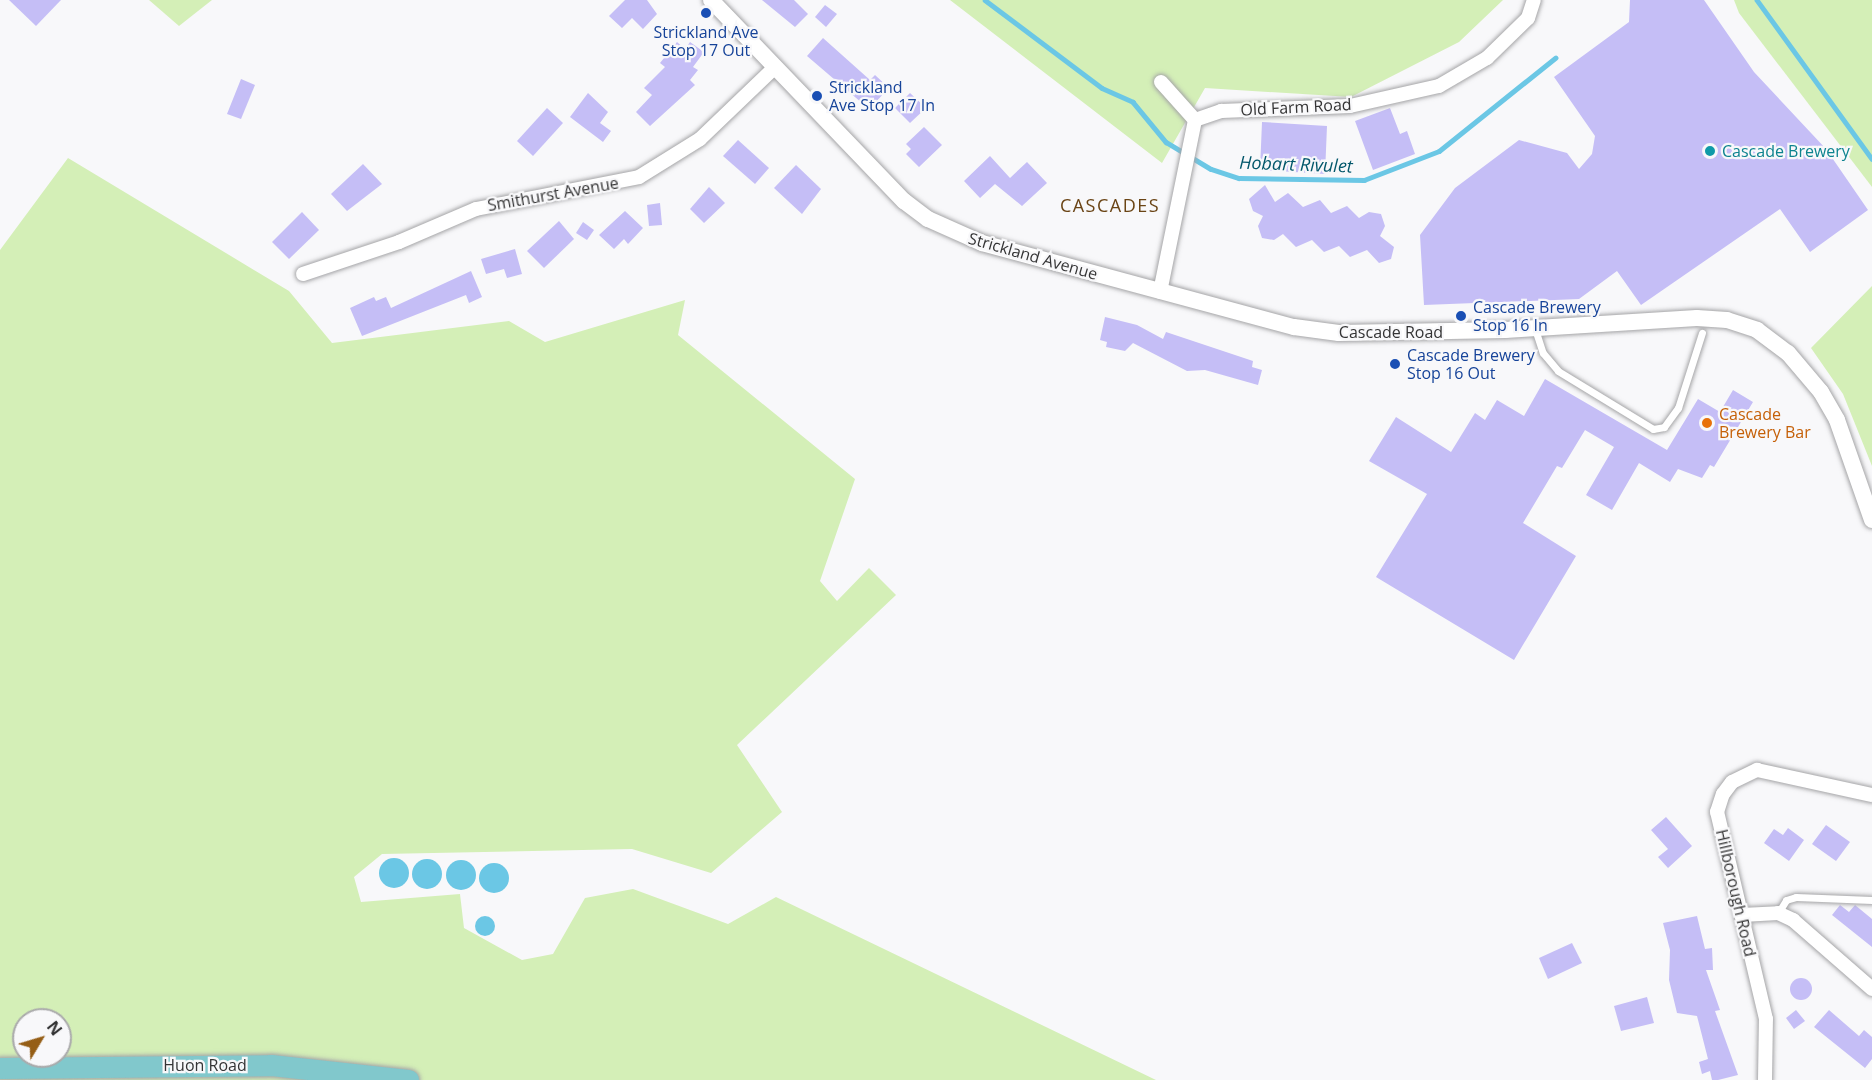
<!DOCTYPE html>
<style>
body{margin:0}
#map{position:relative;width:1872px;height:1080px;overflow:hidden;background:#f8f8fa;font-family:"Open Sans",sans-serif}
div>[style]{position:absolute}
.green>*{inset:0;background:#d4efb7}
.water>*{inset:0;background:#6bc7e5}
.round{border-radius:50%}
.stream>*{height:4.5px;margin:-2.25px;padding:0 2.25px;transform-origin:2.25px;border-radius:2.25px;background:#6bc7e5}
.building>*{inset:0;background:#c5bef6}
.roads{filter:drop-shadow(0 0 2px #a5a5a7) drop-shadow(0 0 2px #a5a5a7)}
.service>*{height:7px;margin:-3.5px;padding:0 3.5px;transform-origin:3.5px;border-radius:3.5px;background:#fff}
.minor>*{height:14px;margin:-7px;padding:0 7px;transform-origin:7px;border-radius:7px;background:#fff}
.tertiary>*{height:16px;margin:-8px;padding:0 8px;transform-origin:8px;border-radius:8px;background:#fff}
.primary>*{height:21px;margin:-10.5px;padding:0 10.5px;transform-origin:10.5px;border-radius:10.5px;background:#81c8cc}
.dots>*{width:16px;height:16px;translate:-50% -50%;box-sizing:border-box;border:3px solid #f8f8fa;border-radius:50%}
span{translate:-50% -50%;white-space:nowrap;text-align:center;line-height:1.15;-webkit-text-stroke:4.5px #f8f8fa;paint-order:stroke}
.transit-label{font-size:16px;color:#164399}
.left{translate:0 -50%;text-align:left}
.street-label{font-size:16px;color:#343435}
.culture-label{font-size:16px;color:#0d838f}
.food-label{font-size:16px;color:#c56008}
.water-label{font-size:18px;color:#03576b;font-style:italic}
.neighbourhood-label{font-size:18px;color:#6a4415;letter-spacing:1.5px}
.north{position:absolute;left:12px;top:1008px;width:60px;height:60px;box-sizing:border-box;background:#f8f8fa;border:2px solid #aaaaab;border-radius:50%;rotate:52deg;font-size:16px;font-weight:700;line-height:24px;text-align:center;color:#343435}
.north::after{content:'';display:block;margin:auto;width:21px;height:27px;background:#955e16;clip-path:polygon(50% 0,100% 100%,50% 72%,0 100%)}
</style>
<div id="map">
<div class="green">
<i style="clip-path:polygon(149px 0,212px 0,179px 26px)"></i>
<i style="clip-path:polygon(950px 0,1503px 0,1459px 42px,1351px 97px,1205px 88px,1162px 163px)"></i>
<i style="clip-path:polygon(1734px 0,1872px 0,1872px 187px,1739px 13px)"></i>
<i style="clip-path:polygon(evenodd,68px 158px,289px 291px,332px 343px,509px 321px,545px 342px,685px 300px,678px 335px,855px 479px,820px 581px,837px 601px,869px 568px,896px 595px,737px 745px,782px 812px,711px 873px,632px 849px,382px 854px,354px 877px,361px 902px,460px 894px,464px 928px,522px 960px,553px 954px,585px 898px,633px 889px,728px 924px,776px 897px,1156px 1080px,0 1080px,0 250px,68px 158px,24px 1020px,60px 1020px,60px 1056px,24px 1056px,24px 1020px)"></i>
<i style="clip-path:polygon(1872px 286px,1872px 466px,1843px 394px,1811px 348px)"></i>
</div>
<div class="water">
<i class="round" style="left:379px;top:858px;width:30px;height:30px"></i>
<i class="round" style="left:412px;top:859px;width:30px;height:30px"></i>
<i class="round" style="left:446px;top:860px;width:30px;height:30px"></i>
<i class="round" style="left:479px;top:863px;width:30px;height:30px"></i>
<i class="round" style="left:475px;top:916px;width:20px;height:20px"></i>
</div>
<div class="stream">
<i style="left:985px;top:0;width:146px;rotate:36.9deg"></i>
<i style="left:1102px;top:88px;width:34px;rotate:24deg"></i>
<i style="left:1133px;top:102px;width:52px;rotate:50.5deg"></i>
<i style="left:1166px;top:142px;width:52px;rotate:31deg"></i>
<i style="left:1211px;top:169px;width:29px;rotate:18deg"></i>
<i style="left:1239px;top:178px;width:125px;rotate:0.9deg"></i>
<i style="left:1364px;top:180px;width:80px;rotate:-21.1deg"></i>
<i style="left:1439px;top:151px;width:149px;rotate:-38.7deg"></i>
<i style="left:1757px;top:0;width:196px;rotate:54.1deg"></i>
</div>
<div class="building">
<i style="clip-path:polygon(9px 0,61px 0,36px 26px)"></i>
<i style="clip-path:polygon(625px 0,647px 0,657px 14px,643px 29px,632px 18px,622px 28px,609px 16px)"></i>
<i style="clip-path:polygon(762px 0,794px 0,808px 14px,795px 27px)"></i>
<i style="clip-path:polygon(1630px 0,1704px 0,1754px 72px,1826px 149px,1868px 210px,1810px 252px,1780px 209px,1641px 305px,1617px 271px,1579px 299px,1424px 305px,1420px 235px,1455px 188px,1519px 140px,1567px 153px,1579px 169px,1592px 154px,1595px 136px,1554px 77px,1629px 22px)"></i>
<i style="clip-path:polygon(825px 5px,837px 14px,826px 27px,815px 17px)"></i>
<i style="clip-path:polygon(823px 38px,870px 80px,875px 75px,889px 88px,869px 109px,807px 56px)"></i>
<i style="clip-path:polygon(677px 42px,685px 49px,690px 42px,704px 52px,693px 67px,698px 70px,690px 80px,695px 85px,650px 126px,636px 112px,652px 95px,644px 88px,665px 67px,660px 63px)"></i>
<i style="clip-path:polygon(241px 79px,255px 85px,241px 119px,227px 114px)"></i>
<i style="clip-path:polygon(588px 93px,608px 112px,600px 123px,611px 131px,603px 142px,570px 117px)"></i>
<i style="clip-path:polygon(910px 93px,926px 108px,910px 123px,895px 108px)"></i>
<i style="clip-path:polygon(547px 108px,563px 123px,533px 156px,517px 141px)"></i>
<i style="clip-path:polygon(1390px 108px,1400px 134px,1407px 131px,1415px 154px,1373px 170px,1355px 121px)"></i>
<i style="clip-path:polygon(1262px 122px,1327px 126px,1325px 174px,1260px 170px)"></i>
<i style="clip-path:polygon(924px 127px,942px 145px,919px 167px,906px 154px,911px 149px,906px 144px)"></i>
<i style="clip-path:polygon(738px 140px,769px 168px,755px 184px,723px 156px)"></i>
<i style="clip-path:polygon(990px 156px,1010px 178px,1027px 162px,1047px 183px,1022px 206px,995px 184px,980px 198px,964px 181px)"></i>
<i style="clip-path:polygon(363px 164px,382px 184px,347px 211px,331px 194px)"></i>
<i style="clip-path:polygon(796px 165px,821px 189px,802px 214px,774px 188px)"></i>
<i style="clip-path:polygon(1265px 185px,1275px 202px,1288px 193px,1303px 207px,1320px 200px,1331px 213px,1347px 206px,1359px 218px,1369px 212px,1381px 214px,1385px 226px,1380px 236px,1394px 247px,1391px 259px,1379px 263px,1367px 250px,1350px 257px,1339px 246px,1324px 252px,1312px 240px,1296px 247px,1283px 234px,1274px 240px,1262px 238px,1258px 226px,1263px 216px,1253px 211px,1249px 199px)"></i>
<i style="clip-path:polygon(709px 187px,725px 203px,704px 223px,690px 209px)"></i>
<i style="clip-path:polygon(660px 203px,662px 225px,649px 226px,647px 205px)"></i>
<i style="clip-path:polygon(625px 211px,643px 228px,628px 244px,624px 239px,614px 249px,599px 235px)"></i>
<i style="clip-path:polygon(302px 212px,319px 230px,289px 259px,272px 242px)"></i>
<i style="clip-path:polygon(559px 221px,574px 239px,544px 268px,527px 251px)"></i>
<i style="clip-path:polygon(583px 222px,594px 230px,587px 240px,576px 233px)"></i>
<i style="clip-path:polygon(515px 249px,522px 274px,507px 278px,504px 269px,486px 274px,481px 259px)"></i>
<i style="clip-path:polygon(471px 271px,482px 297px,469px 303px,466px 295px,362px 336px,350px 308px,374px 297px,376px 301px,386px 297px,391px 308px)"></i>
<i style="clip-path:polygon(1105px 317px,1137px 325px,1163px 339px,1166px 332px,1253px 361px,1252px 367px,1262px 370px,1258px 385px,1205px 370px,1187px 371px,1133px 343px,1125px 351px,1106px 347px,1107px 342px,1100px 340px)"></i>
<i style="clip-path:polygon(1545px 379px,1667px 450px,1698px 399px,1720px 412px,1733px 390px,1753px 402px,1714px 467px,1710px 465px,1702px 478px,1678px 469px,1670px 482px,1639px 463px,1612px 510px,1586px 495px,1614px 447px,1585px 430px,1562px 468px,1557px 466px,1523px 523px,1576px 556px,1514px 660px,1376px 577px,1427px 494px,1369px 461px,1396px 417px,1451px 452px,1475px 413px,1485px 420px,1497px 400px,1524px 416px)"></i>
<i style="clip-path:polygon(1666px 817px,1692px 846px,1668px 868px,1658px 857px,1668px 849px,1651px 830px)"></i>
<i style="clip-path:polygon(1826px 825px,1850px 842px,1836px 861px,1812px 844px)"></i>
<i style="clip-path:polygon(1788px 828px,1804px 840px,1789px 861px,1764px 843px,1774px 829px,1783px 835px)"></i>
<i style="clip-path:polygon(1840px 905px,1849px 912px,1855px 905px,1872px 919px,1872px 947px,1832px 915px)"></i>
<i style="clip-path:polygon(1697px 916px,1705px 949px,1712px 948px,1713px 970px,1706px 970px,1720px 1010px,1715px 1011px,1738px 1075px,1718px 1080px,1712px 1080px,1710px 1071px,1702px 1074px,1699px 1062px,1708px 1059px,1697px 1016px,1677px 1013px,1669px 980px,1670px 950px,1663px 923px)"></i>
<i style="clip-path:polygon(1572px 943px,1582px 963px,1548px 979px,1539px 958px)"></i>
<i class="round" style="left:1790px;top:978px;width:22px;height:22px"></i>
<i style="clip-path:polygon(1647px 997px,1654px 1023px,1621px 1031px,1614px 1006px)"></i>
<i style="clip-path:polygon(1796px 1010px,1805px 1021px,1794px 1029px,1786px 1018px)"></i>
<i style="clip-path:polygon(1829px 1010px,1859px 1036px,1864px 1030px,1872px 1037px,1872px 1059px,1865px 1068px,1814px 1027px)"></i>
</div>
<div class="roads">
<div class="service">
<i style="left:1535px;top:329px;width:25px;rotate:72deg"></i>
<i style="left:1543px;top:353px;width:23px;rotate:50deg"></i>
<i style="left:1558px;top:371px;width:111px;rotate:31.4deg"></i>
<i style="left:1653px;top:429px;width:11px;rotate:-10deg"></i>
<i style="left:1664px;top:427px;width:24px;rotate:-54deg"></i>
<i style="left:1678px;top:408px;width:79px;rotate:-72.3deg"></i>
<i style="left:1778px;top:913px;width:15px;rotate:-58deg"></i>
<i style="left:1786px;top:900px;width:10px;rotate:-17deg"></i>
<i style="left:1796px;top:897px;width:76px;rotate:2.3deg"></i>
</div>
<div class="minor">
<i style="left:1161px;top:82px;width:51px;rotate:48.2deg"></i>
<i style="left:303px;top:274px;width:101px;rotate:-18.4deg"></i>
<i style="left:399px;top:242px;width:84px;rotate:-23.2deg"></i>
<i style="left:476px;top:209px;width:166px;rotate:-11.1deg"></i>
<i style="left:639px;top:177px;width:72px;rotate:-31.9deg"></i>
<i style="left:700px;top:139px;width:103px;rotate:-43.8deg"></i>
<i style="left:1160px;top:292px;width:176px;rotate:-78.5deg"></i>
<i style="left:1195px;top:120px;width:28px;rotate:-19deg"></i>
<i style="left:1221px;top:111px;width:129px;rotate:-2.2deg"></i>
<i style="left:1350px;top:106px;width:91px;rotate:-12.7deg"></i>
<i style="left:1439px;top:86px;width:56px;rotate:-30.3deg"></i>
<i style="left:1487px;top:58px;width:57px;rotate:-44.3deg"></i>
<i style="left:1528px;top:18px;width:19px;rotate:-72deg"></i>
<i style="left:1742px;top:915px;width:36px;rotate:-3deg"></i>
<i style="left:1778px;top:913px;width:17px;rotate:25deg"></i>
<i style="left:1793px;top:920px;width:105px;rotate:41.1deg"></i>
<i style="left:1765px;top:1080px;width:61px;rotate:-89.1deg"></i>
<i style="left:1766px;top:1019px;width:213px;rotate:-103.3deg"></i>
<i style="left:1717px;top:812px;width:19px;rotate:-72deg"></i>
<i style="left:1723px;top:794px;width:15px;rotate:-53deg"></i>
<i style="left:1732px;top:782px;width:28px;rotate:-26deg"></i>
<i style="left:1757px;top:770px;width:118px;rotate:12.3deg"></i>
</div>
<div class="tertiary">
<i style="left:711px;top:0;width:279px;rotate:46.2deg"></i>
<i style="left:904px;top:201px;width:30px;rotate:37deg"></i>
<i style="left:928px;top:219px;width:59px;rotate:24deg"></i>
<i style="left:982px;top:243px;width:323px;rotate:15.1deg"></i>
<i style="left:1294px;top:327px;width:45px;rotate:7.6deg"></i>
<i style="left:1339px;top:333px;width:166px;rotate:-1deg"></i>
<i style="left:1505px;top:330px;width:192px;rotate:-3.6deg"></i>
<i style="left:1697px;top:318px;width:30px;rotate:4deg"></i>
<i style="left:1727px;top:320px;width:32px;rotate:18deg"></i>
<i style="left:1757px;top:330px;width:39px;rotate:37deg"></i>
<i style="left:1788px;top:353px;width:51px;rotate:49.8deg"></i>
<i style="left:1821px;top:392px;width:32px;rotate:60deg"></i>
<i style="left:1837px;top:420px;width:106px;rotate:70.7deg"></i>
</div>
<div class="primary">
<i style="left:0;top:1068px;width:271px;rotate:-0.6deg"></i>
<i style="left:271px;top:1065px;width:138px;rotate:6.2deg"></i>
</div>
</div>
<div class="dots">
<i style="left:706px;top:13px;background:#1a4fb4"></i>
<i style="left:817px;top:96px;background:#1a4fb4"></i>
<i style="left:1710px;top:151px;background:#0f9aa8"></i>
<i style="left:1461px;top:316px;background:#1a4fb4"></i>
<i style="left:1395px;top:364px;background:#1a4fb4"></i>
<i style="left:1707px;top:423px;background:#e8710a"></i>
</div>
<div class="transit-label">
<span style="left:706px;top:41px">Strickland Ave<br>Stop 17 Out</span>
<span class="left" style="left:829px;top:96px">Strickland<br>Ave Stop 17 In</span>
<span class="left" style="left:1473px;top:316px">Cascade Brewery<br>Stop 16 In</span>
<span class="left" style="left:1407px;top:364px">Cascade Brewery<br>Stop 16 Out</span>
</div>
<div class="street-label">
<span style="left:1296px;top:107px;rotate:-3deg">Old Farm Road</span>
<span style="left:553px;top:194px;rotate:-10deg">Smithurst Avenue</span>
<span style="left:1033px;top:256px;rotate:16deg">Strickland Avenue</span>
<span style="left:1391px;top:332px">Cascade Road</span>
<span style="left:1736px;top:893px;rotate:77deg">Hillborough Road</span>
<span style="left:205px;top:1065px">Huon Road</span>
</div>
<div class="culture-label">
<span class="left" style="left:1722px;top:151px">Cascade Brewery</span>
</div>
<div class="food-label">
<span class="left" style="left:1719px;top:423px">Cascade<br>Brewery Bar</span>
</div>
<div class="water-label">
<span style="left:1296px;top:164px;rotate:2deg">Hobart Rivulet</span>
</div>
<div class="neighbourhood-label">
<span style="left:1110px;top:205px">CASCADES</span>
</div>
<div class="north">N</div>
</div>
